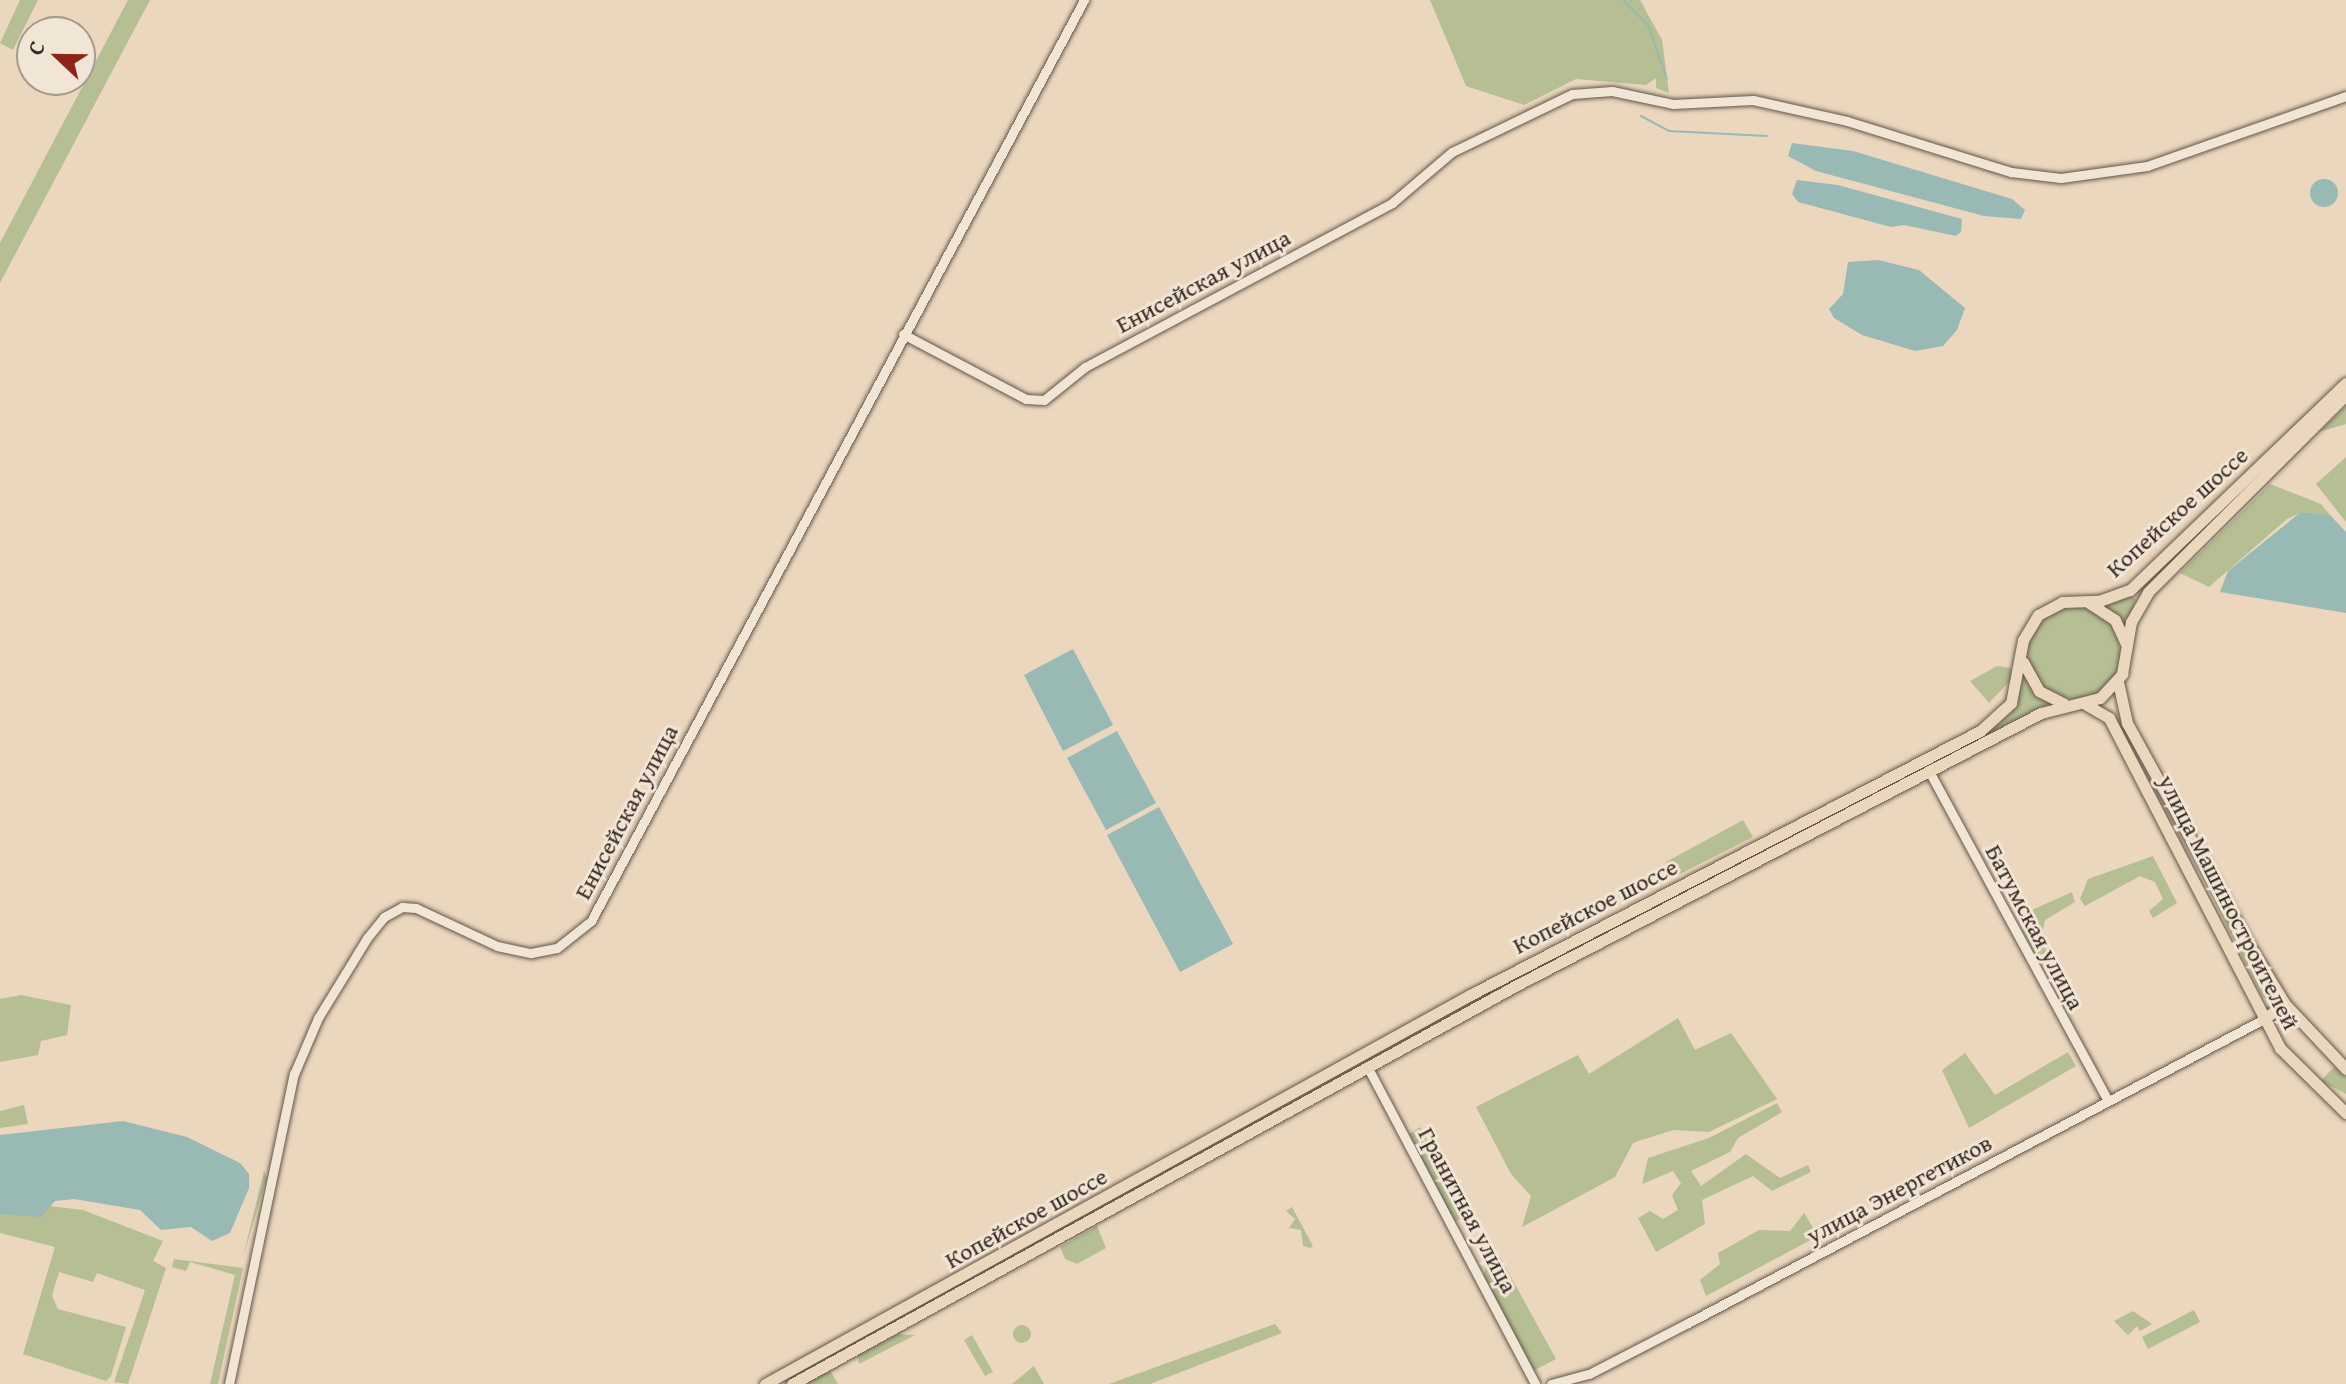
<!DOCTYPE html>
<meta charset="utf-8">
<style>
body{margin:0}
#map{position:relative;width:2346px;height:1384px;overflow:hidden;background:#ead7be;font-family:"Gentium Book Plus",serif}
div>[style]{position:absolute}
.green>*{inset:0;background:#b5bf93}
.round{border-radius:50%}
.water>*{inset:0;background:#98b9b4}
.stream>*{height:2px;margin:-1px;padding:0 1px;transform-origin:1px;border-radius:1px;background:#98b9b4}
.roads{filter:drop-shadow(0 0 2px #64554a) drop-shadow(0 0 2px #64554a)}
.minor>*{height:9px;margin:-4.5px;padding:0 4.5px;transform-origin:4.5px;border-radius:4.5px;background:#f1e5d5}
.major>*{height:11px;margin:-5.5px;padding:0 5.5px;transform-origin:5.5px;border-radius:5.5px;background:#ead7be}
span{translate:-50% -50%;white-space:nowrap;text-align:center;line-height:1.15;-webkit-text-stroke:6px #f1e5d5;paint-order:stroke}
.street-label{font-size:24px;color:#382a24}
.north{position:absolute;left:16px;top:16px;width:80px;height:80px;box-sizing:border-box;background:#f1e5d5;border:2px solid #a79a8e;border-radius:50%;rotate:292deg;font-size:22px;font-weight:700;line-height:32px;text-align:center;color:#382a24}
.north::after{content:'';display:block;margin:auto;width:28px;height:36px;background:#8f2418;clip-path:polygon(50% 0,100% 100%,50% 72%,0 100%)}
</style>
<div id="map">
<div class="green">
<i style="clip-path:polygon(20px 0,38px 0,13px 50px,0 43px)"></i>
<i style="clip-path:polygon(128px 0,150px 0,0 283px,0 243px)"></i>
<i style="clip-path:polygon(1430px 0,1640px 0,1662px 40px,1669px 93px,1656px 88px,1656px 78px,1646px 85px,1576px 79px,1524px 105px,1466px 86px)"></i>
<i style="clip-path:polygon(2346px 406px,2346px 424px,2319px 432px)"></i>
<i style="clip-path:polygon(2346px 457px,2346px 522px,2316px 484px)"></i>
<i style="clip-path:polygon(2270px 484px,2321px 504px,2330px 515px,2302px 512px,2287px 519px,2209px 587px,2180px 573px)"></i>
<i style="clip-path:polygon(2132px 595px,2136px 600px,2125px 628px,2104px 607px)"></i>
<i class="round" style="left:2028px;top:607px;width:92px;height:92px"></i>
<i style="clip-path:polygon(1997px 666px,2011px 668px,2012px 679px,1989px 703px,1970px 681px)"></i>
<i style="clip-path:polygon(2024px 676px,2050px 704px,1985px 737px,2013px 710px)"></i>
<i style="clip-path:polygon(1981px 736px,1982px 738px,1396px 1043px,1448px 1013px)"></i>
<i style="clip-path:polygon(1743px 820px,1753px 837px,1674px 877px,1666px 862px)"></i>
<i style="clip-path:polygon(2191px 855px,2271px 994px,2269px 1001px,2262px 996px)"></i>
<i style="clip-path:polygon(2153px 856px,2177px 903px,2153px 918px,2149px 911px,2163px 899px,2155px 882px,2140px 876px,2085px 906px,2080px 899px,2088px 879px)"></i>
<i style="clip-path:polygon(2072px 892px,2075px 902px,2045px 920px,2042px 935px,2052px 953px,2036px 955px,2023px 931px,2030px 911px)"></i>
<i style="clip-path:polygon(1554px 923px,1565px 933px,1525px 954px,1520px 939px)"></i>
<i style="clip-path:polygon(21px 995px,71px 1005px,67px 1035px,41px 1041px,38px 1055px,0 1062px,0 999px)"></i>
<i style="clip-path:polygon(1678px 1018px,1695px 1050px,1731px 1033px,1777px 1099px,1709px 1132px,1673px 1130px,1633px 1143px,1615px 1177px,1522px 1227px,1531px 1196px,1511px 1174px,1476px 1107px,1578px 1055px,1589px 1074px)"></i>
<i style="clip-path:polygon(2068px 1052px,2076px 1066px,1969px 1128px,1942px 1070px,1965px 1053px,1995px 1095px)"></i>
<i style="clip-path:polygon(2334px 1067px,2346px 1077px,2346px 1094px,2321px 1081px)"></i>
<i style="clip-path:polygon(1777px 1103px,1782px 1112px,1738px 1138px,1730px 1152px,1691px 1171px,1701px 1186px,1746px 1154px,1780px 1178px,1808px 1165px,1811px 1172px,1772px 1191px,1753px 1176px,1702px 1200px,1705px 1224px,1656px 1252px,1638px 1218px,1650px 1211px,1663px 1219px,1678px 1210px,1672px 1195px,1681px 1183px,1673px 1171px,1642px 1184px,1648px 1158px,1709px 1138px)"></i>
<i style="clip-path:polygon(24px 1105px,28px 1124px,0 1128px,0 1111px)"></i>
<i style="clip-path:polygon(1420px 1127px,1467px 1216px,1454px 1222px,1409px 1134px)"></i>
<i style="clip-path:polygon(264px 1171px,267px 1177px,243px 1257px)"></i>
<i style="clip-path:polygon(0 1200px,83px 1210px,163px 1241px,153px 1261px,166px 1268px,128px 1384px,114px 1382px,145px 1290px,97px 1273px,93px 1282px,59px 1272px,52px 1296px,58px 1309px,126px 1327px,111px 1376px,106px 1381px,23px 1354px,55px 1247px,0 1233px)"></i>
<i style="clip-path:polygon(1292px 1207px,1313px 1246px,1310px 1248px,1303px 1246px,1301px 1230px,1289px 1228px,1295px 1219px,1286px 1211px)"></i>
<i style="clip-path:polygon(1804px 1213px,1818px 1236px,1706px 1296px,1700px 1280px,1720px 1264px,1718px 1253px,1759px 1230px,1790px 1231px)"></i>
<i style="clip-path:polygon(1097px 1226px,1106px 1248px,1077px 1264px,1065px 1259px,1060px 1247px)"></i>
<i style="clip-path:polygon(1500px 1257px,1556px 1359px,1533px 1371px,1483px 1278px,1486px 1265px)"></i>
<i style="clip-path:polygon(174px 1259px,243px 1268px,218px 1384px,210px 1384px,235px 1275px,190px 1262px,186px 1271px,172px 1267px)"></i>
<i style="clip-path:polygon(2194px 1310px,2200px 1322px,2148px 1349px,2142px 1337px)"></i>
<i style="clip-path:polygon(2133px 1311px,2152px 1324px,2140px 1331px,2137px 1326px,2128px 1335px,2114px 1321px)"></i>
<i style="clip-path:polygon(1275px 1324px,1282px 1333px,1150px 1384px,1109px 1384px)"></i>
<i class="round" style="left:1013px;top:1325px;width:18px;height:18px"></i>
<i style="clip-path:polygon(897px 1334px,915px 1335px,859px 1364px,858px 1355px)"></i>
<i style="clip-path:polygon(972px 1335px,993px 1372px,985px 1376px,964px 1340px)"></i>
<i style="clip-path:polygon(1034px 1366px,1044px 1384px,1012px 1384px)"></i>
<i style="clip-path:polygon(830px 1370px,838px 1384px,805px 1384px)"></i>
</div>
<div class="water">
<i style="clip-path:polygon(1792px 143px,1853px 151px,2012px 199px,2025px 210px,2021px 219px,1984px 216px,1816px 171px,1788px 156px)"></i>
<i class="round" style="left:2310px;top:179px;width:28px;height:28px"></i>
<i style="clip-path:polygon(1797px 180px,1838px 185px,1962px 219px,1961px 232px,1956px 236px,1904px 225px,1891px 227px,1798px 202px,1792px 194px)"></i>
<i style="clip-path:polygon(1878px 260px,1919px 270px,1965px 308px,1957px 330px,1943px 346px,1915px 351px,1862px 335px,1834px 318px,1829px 309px,1843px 294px,1848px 262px)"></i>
<i style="clip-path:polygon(2301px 512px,2330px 515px,2346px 532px,2346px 613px,2220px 592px,2228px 571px)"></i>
<i style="clip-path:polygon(1073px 649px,1113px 725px,1063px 751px,1024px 675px)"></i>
<i style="clip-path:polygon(1117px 731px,1156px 803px,1106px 830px,1067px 758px)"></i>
<i style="clip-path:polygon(1159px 807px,1233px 944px,1180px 972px,1107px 835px)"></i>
<i style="clip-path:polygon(123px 1121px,187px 1137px,240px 1163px,249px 1174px,249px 1188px,230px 1233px,212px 1241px,191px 1227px,161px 1230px,140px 1210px,74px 1199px,55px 1201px,41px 1217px,0 1214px,0 1135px)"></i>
</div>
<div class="stream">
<i style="left:1623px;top:0;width:35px;rotate:45deg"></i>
<i style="left:1648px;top:25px;width:57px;rotate:70.6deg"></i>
<i style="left:1641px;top:116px;width:32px;rotate:28deg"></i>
<i style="left:1669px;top:131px;width:98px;rotate:2.9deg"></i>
</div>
<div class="roads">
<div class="minor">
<i style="left:903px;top:334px;width:139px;rotate:27.9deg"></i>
<i style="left:1026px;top:399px;width:18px;rotate:3deg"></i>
<i style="left:1044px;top:400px;width:53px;rotate:-38.8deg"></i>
<i style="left:1085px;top:367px;width:348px;rotate:-28.1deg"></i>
<i style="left:1392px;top:203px;width:79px;rotate:-40.4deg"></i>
<i style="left:1452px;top:152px;width:133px;rotate:-25.8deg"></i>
<i style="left:1572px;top:94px;width:40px;rotate:-4.3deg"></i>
<i style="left:1612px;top:91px;width:62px;rotate:12deg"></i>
<i style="left:1673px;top:104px;width:80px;rotate:-2.9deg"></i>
<i style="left:1753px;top:100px;width:96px;rotate:12.6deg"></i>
<i style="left:1847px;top:121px;width:172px;rotate:17.3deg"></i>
<i style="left:2011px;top:172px;width:50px;rotate:6.8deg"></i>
<i style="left:2061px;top:178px;width:87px;rotate:-7.9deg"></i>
<i style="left:2147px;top:166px;width:211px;rotate:-19.4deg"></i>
<i style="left:1929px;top:771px;width:375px;rotate:61.5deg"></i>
<i style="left:1368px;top:1068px;width:357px;rotate:62.1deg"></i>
<i style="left:229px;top:1384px;width:317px;rotate:-78.2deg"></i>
<i style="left:294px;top:1074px;width:61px;rotate:-66.8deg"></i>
<i style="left:318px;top:1018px;width:94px;rotate:-58.5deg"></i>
<i style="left:367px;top:938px;width:27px;rotate:-51deg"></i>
<i style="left:384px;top:917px;width:21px;rotate:-29deg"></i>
<i style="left:402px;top:907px;width:14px;rotate:4deg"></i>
<i style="left:416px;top:908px;width:89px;rotate:25.1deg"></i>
<i style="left:497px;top:946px;width:35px;rotate:12deg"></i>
<i style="left:531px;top:953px;width:26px;rotate:-11deg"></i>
<i style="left:557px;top:948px;width:43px;rotate:-38.5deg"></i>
<i style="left:591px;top:921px;width:1045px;rotate:-61.84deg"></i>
<i style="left:1551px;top:1384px;width:39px;rotate:-15deg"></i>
<i style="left:1589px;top:1374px;width:111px;rotate:-27.3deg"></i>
<i style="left:1688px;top:1323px;width:649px;rotate:-27.83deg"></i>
</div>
<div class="major">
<i style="left:2089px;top:603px;width:31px;rotate:33deg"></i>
<i style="left:2115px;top:620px;width:26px;rotate:65deg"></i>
<i style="left:2023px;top:662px;width:33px;rotate:61deg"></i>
<i style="left:2039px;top:691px;width:28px;rotate:27deg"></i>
<i style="left:2118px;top:682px;width:42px;rotate:77.6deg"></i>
<i style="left:2127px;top:723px;width:245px;rotate:61.2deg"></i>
<i style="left:2245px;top:938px;width:77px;rotate:58.8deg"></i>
<i style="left:2285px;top:1004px;width:89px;rotate:46.8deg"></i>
<i style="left:2085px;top:704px;width:28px;rotate:30deg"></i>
<i style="left:2109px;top:718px;width:372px;rotate:62.6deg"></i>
<i style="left:2280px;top:1048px;width:93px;rotate:44.6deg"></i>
<i style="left:2262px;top:1020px;width:28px;rotate:-35deg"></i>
<i style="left:765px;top:1384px;width:805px;rotate:-28.89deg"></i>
<i style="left:1470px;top:995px;width:574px;rotate:-27.37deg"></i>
<i style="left:1980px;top:731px;width:42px;rotate:-42.1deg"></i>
<i style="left:2011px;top:703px;width:64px;rotate:-79.2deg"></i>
<i style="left:2023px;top:640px;width:29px;rotate:-59deg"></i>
<i style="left:2038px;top:615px;width:27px;rotate:-28deg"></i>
<i style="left:2062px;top:602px;width:37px;rotate:-2deg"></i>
<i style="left:2099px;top:601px;width:33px;rotate:-20deg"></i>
<i style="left:2130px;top:590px;width:299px;rotate:-43.8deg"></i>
<i style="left:792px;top:1384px;width:825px;rotate:-28.83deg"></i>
<i style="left:1515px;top:986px;width:593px;rotate:-27.43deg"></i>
<i style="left:2041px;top:713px;width:61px;rotate:-14.3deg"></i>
<i style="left:2100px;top:698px;width:33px;rotate:-47deg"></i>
<i style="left:2122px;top:674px;width:53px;rotate:-80.2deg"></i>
<i style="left:2131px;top:622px;width:34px;rotate:-60deg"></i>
<i style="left:2148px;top:592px;width:279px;rotate:-44.9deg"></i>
</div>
</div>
<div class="street-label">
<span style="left:1203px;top:281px;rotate:-28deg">Енисейская улица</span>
<span style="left:2177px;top:512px;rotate:-42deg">Копейское шоссе</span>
<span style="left:626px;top:812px;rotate:-62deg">Енисейская улица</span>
<span style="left:2229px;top:902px;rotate:63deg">улица Машиностроителей</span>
<span style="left:1595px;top:906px;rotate:-27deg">Копейское шоссе</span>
<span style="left:2035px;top:927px;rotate:62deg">Батумская улица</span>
<span style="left:1899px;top:1189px;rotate:-28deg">улица Энергетиков</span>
<span style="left:1468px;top:1210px;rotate:62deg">Гранитная улица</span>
<span style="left:1026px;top:1218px;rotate:-29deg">Копейское шоссе</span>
</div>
<div class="north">С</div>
</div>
